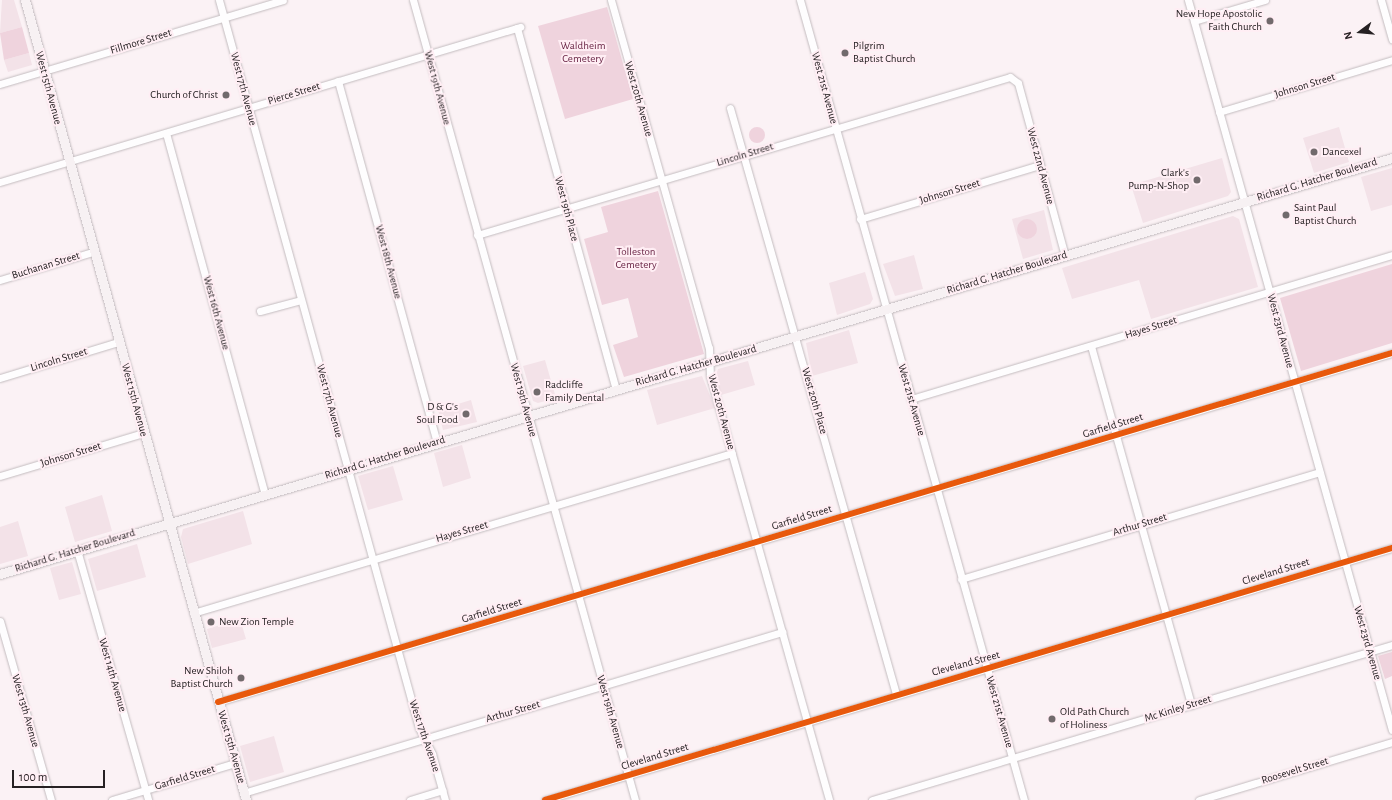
<!DOCTYPE html>
<style>
body{margin:0}
#map{position:relative;width:1392px;height:800px;overflow:hidden;background:#fbf2f5;font-family:"Alegreya Sans",sans-serif}
div>[style]{position:absolute}
.built>*{inset:0;background:#f3e2e8}
.green>*{inset:0;background:#efd3dd}
.round{border-radius:50%}
.roads{filter:drop-shadow(0 0 1px #c3bcbf) drop-shadow(0 0 1px #c3bcbf)}
.minor>*{height:7px;margin:-3.5px;padding:0 3.5px;transform-origin:3.5px;border-radius:3.5px;background:#fefdfe}
.major>*{height:9px;margin:-4.5px;padding:0 4.5px;transform-origin:4.5px;border-radius:4.5px;background:#f7f1f3}
.cycleway>*{height:6px;margin:-3px;padding:0 3px;transform-origin:3px;border-radius:3px;background:#e8590c}
.dots>*{width:11px;height:11px;translate:-50% -50%;box-sizing:border-box;border:2px solid #ffeef4;border-radius:50%}
span{translate:-50% -50%;white-space:nowrap;text-align:center;line-height:1.15;-webkit-text-stroke:4px #ffeef4;paint-order:stroke}
.poi-label{font-size:11px;color:#262123}
.right{translate:-100% -50%;text-align:right}
.left{translate:0 -50%;text-align:left}
.street-label{font-size:11px;color:#262123}
.park-label{font-size:11px;color:#641e3f}
.north{position:absolute;left:1340px;top:12px;width:40px;height:40px;-webkit-text-stroke:3px #ffeef4;paint-order:stroke;rotate:254deg;font-size:11px;font-weight:700;line-height:16px;text-align:center;color:#262123}
.north::after{content:'';display:block;margin:auto;width:14px;height:18px;background:#262123;clip-path:polygon(50% 0,100% 100%,50% 72%,0 100%)}
.scale{position:absolute;left:12px;top:770px;width:93px;height:18px;box-sizing:border-box;border:2px solid #262123;border-top:0;padding-left:5px;font-size:12px;line-height:14px;white-space:nowrap;color:#262123;-webkit-text-stroke:3px #ffeef4;paint-order:stroke}
</style>
<div id="map">
<div class="built">
<i style="clip-path:polygon(2px 0,14px 0,22px 27px,0 33px)"></i>
<i style="clip-path:polygon(29px 53px,32px 65px,8px 72px,4px 60px)"></i>
<i style="clip-path:polygon(1339px 127px,1349px 162px,1314px 173px,1303px 138px)"></i>
<i style="clip-path:polygon(1222px 158px,1231px 192px,1228px 196px,1143px 223px,1131px 185px)"></i>
<i style="clip-path:polygon(1392px 168px,1392px 205px,1371px 211px,1361px 177px)"></i>
<i style="clip-path:polygon(1044px 210px,1053px 250px,1023px 259px,1012px 219px)"></i>
<i style="clip-path:polygon(1233px 216px,1239px 219px,1258px 287px,1151px 319px,1139px 280px,1072px 299px,1062px 268px)"></i>
<i style="clip-path:polygon(914px 255px,923px 289px,895px 296px,883px 264px)"></i>
<i style="clip-path:polygon(865px 272px,873px 299px,870px 304px,837px 315px,829px 283px)"></i>
<i style="clip-path:polygon(849px 330px,858px 363px,812px 376px,806px 343px)"></i>
<i style="clip-path:polygon(545px 360px,556px 398px,538px 403px,533px 401px,523px 366px)"></i>
<i style="clip-path:polygon(748px 361px,755px 385px,721px 395px,716px 375px,718px 369px)"></i>
<i style="clip-path:polygon(702px 376px,715px 408px,657px 425px,647px 390px)"></i>
<i style="clip-path:polygon(471px 400px,477px 422px,443px 430px,438px 410px)"></i>
<i style="clip-path:polygon(462px 445px,471px 478px,443px 487px,434px 453px)"></i>
<i style="clip-path:polygon(393px 466px,403px 500px,368px 510px,358px 476px)"></i>
<i style="clip-path:polygon(102px 495px,112px 531px,75px 542px,65px 507px)"></i>
<i style="clip-path:polygon(243px 511px,252px 544px,188px 564px,181px 537px,183px 529px)"></i>
<i style="clip-path:polygon(18px 521px,28px 556px,0 564px,0 527px)"></i>
<i style="clip-path:polygon(137px 544px,146px 577px,97px 591px,88px 559px)"></i>
<i style="clip-path:polygon(72px 562px,81px 594px,59px 600px,50px 568px)"></i>
<i style="clip-path:polygon(240px 619px,246px 639px,212px 648px,207px 629px)"></i>
<i style="clip-path:polygon(274px 736px,284px 772px,250px 782px,240px 746px)"></i>
</div>
<div class="green">
<i style="clip-path:polygon(607px 7px,633px 99px,565px 119px,538px 26px)"></i>
<i style="clip-path:polygon(22px 27px,29px 53px,4px 60px,0 33px)"></i>
<i class="round" style="left:749px;top:127px;width:16px;height:16px"></i>
<i style="clip-path:polygon(658px 191px,704px 354px,624px 377px,613px 345px,638px 337px,628px 298px,602px 305px,584px 239px,608px 232px,601px 207px)"></i>
<i class="round" style="left:1017px;top:219px;width:20px;height:20px"></i>
<i style="clip-path:polygon(1392px 264px,1392px 343px,1301px 371px,1280px 298px)"></i>
<i style="clip-path:polygon(1392px 652px,1392px 676px,1385px 679px,1378px 656px)"></i>
</div>
<div class="roads">
<div class="minor">
<i style="left:219px;top:0;width:755px;rotate:74.64deg"></i>
<i style="left:419px;top:728px;width:29px;rotate:63deg"></i>
<i style="left:432px;top:754px;width:48px;rotate:74.2deg"></i>
<i style="left:413px;top:0;width:830px;rotate:74.49deg"></i>
<i style="left:611px;top:0;width:362px;rotate:74.3deg"></i>
<i style="left:709px;top:348px;width:28px;rotate:88deg"></i>
<i style="left:710px;top:376px;width:440px;rotate:74.3deg"></i>
<i style="left:800px;top:0;width:831px;rotate:74.36deg"></i>
<i style="left:1188px;top:0;width:758px;rotate:74.39deg"></i>
<i style="left:1381px;top:0;width:41px;rotate:74.2deg"></i>
<i style="left:1194px;top:21px;width:74px;rotate:-16.5deg"></i>
<i style="left:517px;top:28px;width:374px;rotate:74.7deg"></i>
<i style="left:338px;top:81px;width:375px;rotate:74.7deg"></i>
<i style="left:0;top:84px;width:295px;rotate:-16.5deg"></i>
<i style="left:730px;top:108px;width:609px;rotate:74.18deg"></i>
<i style="left:1219px;top:112px;width:181px;rotate:-16.7deg"></i>
<i style="left:166px;top:133px;width:374px;rotate:74.7deg"></i>
<i style="left:0;top:182px;width:543px;rotate:-16.6deg"></i>
<i style="left:860px;top:219px;width:188px;rotate:-16.7deg"></i>
<i style="left:477px;top:235px;width:556px;rotate:-16.51deg"></i>
<i style="left:1010px;top:77px;width:10px;rotate:37deg"></i>
<i style="left:1018px;top:83px;width:179px;rotate:74.8deg"></i>
<i style="left:0;top:280px;width:97px;rotate:-16.8deg"></i>
<i style="left:260px;top:311px;width:42px;rotate:-15deg"></i>
<i style="left:1091px;top:346px;width:373px;rotate:74.4deg"></i>
<i style="left:0;top:378px;width:123px;rotate:-17deg"></i>
<i style="left:911px;top:399px;width:502px;rotate:-16.67deg"></i>
<i style="left:0;top:476px;width:149px;rotate:-16.7deg"></i>
<i style="left:77px;top:550px;width:260px;rotate:74.1deg"></i>
<i style="left:961px;top:579px;width:374px;rotate:-16.6deg"></i>
<i style="left:193px;top:613px;width:562px;rotate:-16.53deg"></i>
<i style="left:0;top:621px;width:186px;rotate:74.1deg"></i>
<i style="left:218px;top:702px;width:1225px;rotate:-16.56deg"></i>
<i style="left:243px;top:793px;width:563px;rotate:-16.63deg"></i>
<i style="left:112px;top:800px;width:128px;rotate:-16.7deg"></i>
<i style="left:410px;top:800px;width:34px;rotate:-17deg"></i>
<i style="left:545px;top:800px;width:884px;rotate:-16.57deg"></i>
<i style="left:872px;top:800px;width:543px;rotate:-16.6deg"></i>
<i style="left:1199px;top:800px;width:202px;rotate:-16.7deg"></i>
</div>
<div class="major">
<i style="left:25px;top:0;width:830px;rotate:74.56deg"></i>
<i style="left:0;top:574px;width:1453px;rotate:-16.64deg"></i>
</div>
</div>
<div class="cycleway">
<i style="left:218px;top:702px;width:1225px;rotate:-16.56deg"></i>
<i style="left:545px;top:800px;width:884px;rotate:-16.57deg"></i>
</div>
<div class="dots">
<i style="left:1270px;top:21px;background:#716a6c"></i>
<i style="left:845px;top:53px;background:#716a6c"></i>
<i style="left:226px;top:95px;background:#716a6c"></i>
<i style="left:1314px;top:152px;background:#716a6c"></i>
<i style="left:1197px;top:180px;background:#716a6c"></i>
<i style="left:1286px;top:215px;background:#716a6c"></i>
<i style="left:537px;top:392px;background:#716a6c"></i>
<i style="left:466px;top:414px;background:#716a6c"></i>
<i style="left:211px;top:622px;background:#716a6c"></i>
<i style="left:241px;top:678px;background:#716a6c"></i>
<i style="left:1052px;top:719px;background:#716a6c"></i>
</div>
<div class="poi-label">
<span class="right" style="left:1262px;top:21px">New Hope Apostolic<br>Faith Church</span>
<span class="left" style="left:853px;top:53px">Pilgrim<br>Baptist Church</span>
<span class="right" style="left:218px;top:95px">Church of Christ</span>
<span class="left" style="left:1322px;top:152px">Dancexel</span>
<span class="right" style="left:1189px;top:180px">Clark's<br>Pump-N-Shop</span>
<span class="left" style="left:1294px;top:215px">Saint Paul<br>Baptist Church</span>
<span class="left" style="left:545px;top:392px">Radcliffe<br>Family Dental</span>
<span class="right" style="left:458px;top:414px">D &amp; G's<br>Soul Food</span>
<span class="left" style="left:219px;top:622px">New Zion Temple</span>
<span class="right" style="left:233px;top:678px">New Shiloh<br>Baptist Church</span>
<span class="left" style="left:1060px;top:719px">Old Path Church<br>of Holiness</span>
</div>
<div class="street-label">
<span style="left:141px;top:42px;rotate:-17deg">Fillmore Street</span>
<span style="left:1305px;top:86px;rotate:-17deg">Johnson Street</span>
<span style="left:48px;top:88px;rotate:75deg">West 15th Avenue</span>
<span style="left:437px;top:88px;rotate:75deg">West 19th Avenue</span>
<span style="left:824px;top:88px;rotate:75deg">West 21st Avenue</span>
<span style="left:243px;top:89px;rotate:75deg">West 17th Avenue</span>
<span style="left:294px;top:94px;rotate:-17deg">Pierce Street</span>
<span style="left:638px;top:99px;rotate:74deg">West 20th Avenue</span>
<span style="left:745px;top:155px;rotate:-17deg">Lincoln Street</span>
<span style="left:1040px;top:166px;rotate:75deg">West 22nd Avenue</span>
<span style="left:1317px;top:180px;rotate:-17deg">Richard G. Hatcher Boulevard</span>
<span style="left:950px;top:192px;rotate:-17deg">Johnson Street</span>
<span style="left:566px;top:209px;rotate:75deg">West 19th Place</span>
<span style="left:388px;top:262px;rotate:75deg">West 18th Avenue</span>
<span style="left:46px;top:266px;rotate:-17deg">Buchanan Street</span>
<span style="left:1007px;top:273px;rotate:-17deg">Richard G. Hatcher Boulevard</span>
<span style="left:216px;top:313px;rotate:75deg">West 16th Avenue</span>
<span style="left:1151px;top:328px;rotate:-17deg">Hayes Street</span>
<span style="left:1280px;top:331px;rotate:75deg">West 23rd Avenue</span>
<span style="left:59px;top:360px;rotate:-17deg">Lincoln Street</span>
<span style="left:696px;top:366px;rotate:-16deg">Richard G. Hatcher Boulevard</span>
<span style="left:134px;top:400px;rotate:75deg">West 15th Avenue</span>
<span style="left:523px;top:400px;rotate:75deg">West 19th Avenue</span>
<span style="left:911px;top:400px;rotate:74deg">West 21st Avenue</span>
<span style="left:329px;top:401px;rotate:75deg">West 17th Avenue</span>
<span style="left:814px;top:401px;rotate:74deg">West 20th Place</span>
<span style="left:721px;top:412px;rotate:75deg">West 20th Avenue</span>
<span style="left:1113px;top:426px;rotate:-17deg">Garfield Street</span>
<span style="left:71px;top:455px;rotate:-17deg">Johnson Street</span>
<span style="left:385px;top:458px;rotate:-17deg">Richard G. Hatcher Boulevard</span>
<span style="left:802px;top:518px;rotate:-17deg">Garfield Street</span>
<span style="left:1140px;top:525px;rotate:-17deg">Arthur Street</span>
<span style="left:462px;top:532px;rotate:-16deg">Hayes Street</span>
<span style="left:75px;top:551px;rotate:-17deg">Richard G. Hatcher Boulevard</span>
<span style="left:1276px;top:572px;rotate:-17deg">Cleveland Street</span>
<span style="left:492px;top:611px;rotate:-17deg">Garfield Street</span>
<span style="left:1367px;top:643px;rotate:74deg">West 23rd Avenue</span>
<span style="left:966px;top:664px;rotate:-15deg">Cleveland Street</span>
<span style="left:112px;top:675px;rotate:74deg">West 14th Avenue</span>
<span style="left:1178px;top:709px;rotate:-17deg">Mc Kinley Street</span>
<span style="left:25px;top:711px;rotate:74deg">West 13th Avenue</span>
<span style="left:513px;top:712px;rotate:-16deg">Arthur Street</span>
<span style="left:610px;top:712px;rotate:74deg">West 19th Avenue</span>
<span style="left:999px;top:712px;rotate:74deg">West 21st Avenue</span>
<span style="left:424px;top:736px;rotate:71deg">West 17th Avenue</span>
<span style="left:231px;top:747px;rotate:74deg">West 15th Avenue</span>
<span style="left:655px;top:757px;rotate:-17deg">Cleveland Street</span>
<span style="left:1295px;top:771px;rotate:-17deg">Roosevelt Street</span>
<span style="left:185px;top:778px;rotate:-17deg">Garfield Street</span>
</div>
<div class="park-label">
<span style="left:583px;top:53px">Waldheim<br>Cemetery</span>
<span style="left:636px;top:259px">Tolleston<br>Cemetery</span>
</div>
<div class="north">N</div>
<div class="scale">100 m</div>
</div>
